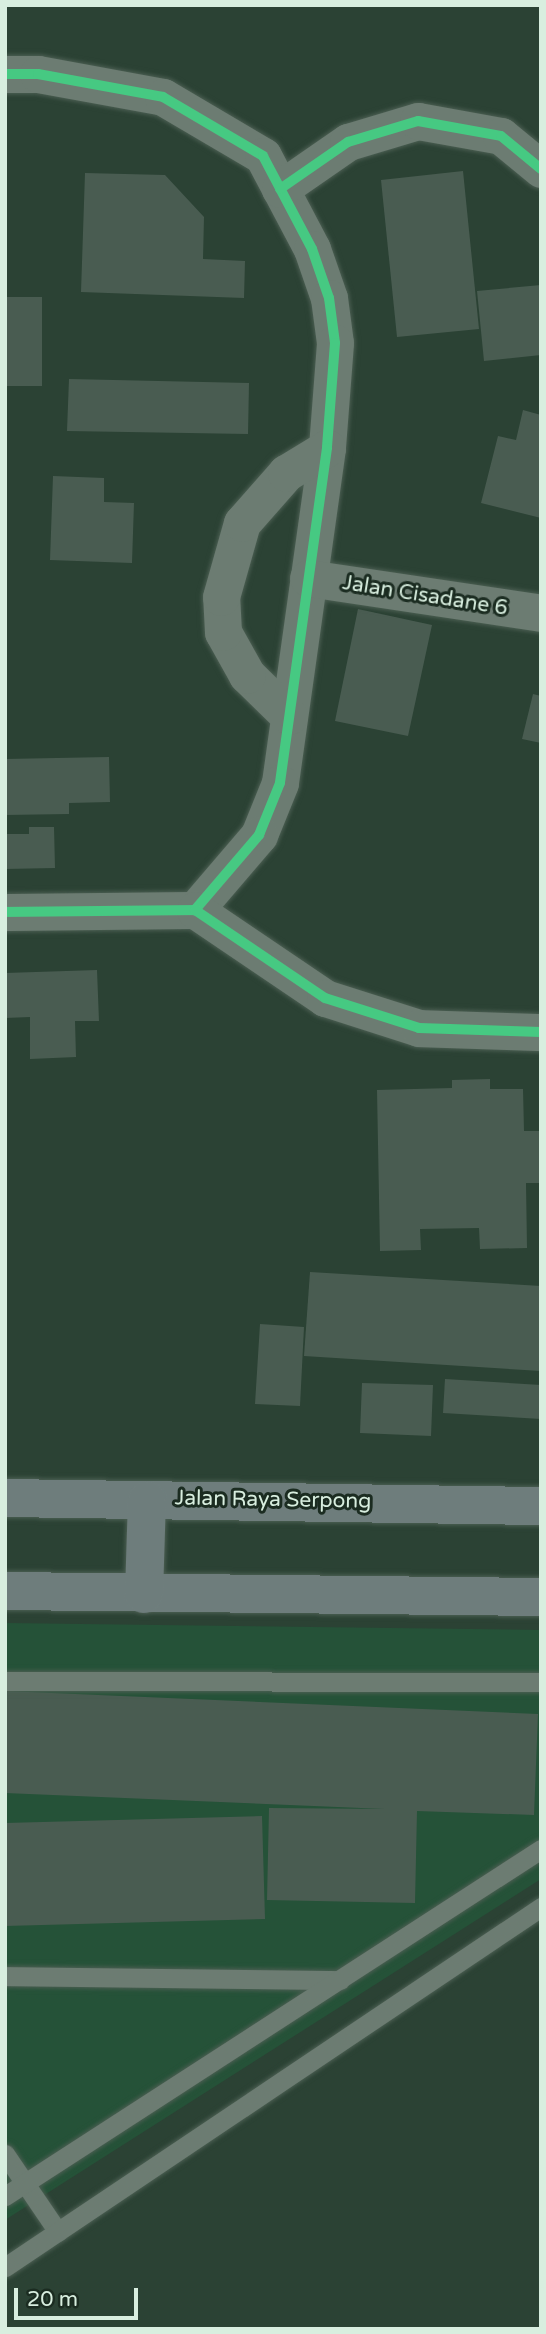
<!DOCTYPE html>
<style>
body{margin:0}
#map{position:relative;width:546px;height:2334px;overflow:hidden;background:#2b4234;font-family:"Varela Round",sans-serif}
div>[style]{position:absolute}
.built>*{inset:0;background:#255238}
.building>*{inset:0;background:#495c51}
.roads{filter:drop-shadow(0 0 2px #4b5e52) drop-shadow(0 0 2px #4b5e52)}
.service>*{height:19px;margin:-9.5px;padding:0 9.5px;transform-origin:9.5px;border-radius:9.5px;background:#6c7c72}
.minor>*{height:37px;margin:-18.5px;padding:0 18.5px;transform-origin:18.5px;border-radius:18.5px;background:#6c7c72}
.primary>*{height:38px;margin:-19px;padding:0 19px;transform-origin:19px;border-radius:19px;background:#6e7d7c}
.cycleway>*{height:10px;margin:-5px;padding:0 5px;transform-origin:5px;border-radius:5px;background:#46c982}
span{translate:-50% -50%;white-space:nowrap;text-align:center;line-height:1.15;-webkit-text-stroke:6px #1b2c21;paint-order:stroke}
.street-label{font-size:21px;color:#d8eedf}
.frame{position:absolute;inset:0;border:7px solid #d8eedf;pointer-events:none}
.scale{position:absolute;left:14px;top:2288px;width:124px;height:32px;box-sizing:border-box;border:4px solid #d8eedf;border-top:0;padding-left:9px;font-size:21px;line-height:24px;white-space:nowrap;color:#d8eedf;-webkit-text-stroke:5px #1b2c21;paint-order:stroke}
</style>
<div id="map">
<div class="built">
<i style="clip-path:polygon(5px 1623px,541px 1630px,541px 1879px,5px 2220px)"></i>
</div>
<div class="building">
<i style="clip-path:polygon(463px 171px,479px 329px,397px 337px,381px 180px)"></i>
<i style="clip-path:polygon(85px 173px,165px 175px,204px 217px,203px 259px,245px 261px,244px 298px,81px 292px)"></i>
<i style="clip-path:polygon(541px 285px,541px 355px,484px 361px,477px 291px)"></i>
<i style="clip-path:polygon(5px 297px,42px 297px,42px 386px,5px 386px)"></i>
<i style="clip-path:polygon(69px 379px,249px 383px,248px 434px,67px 431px)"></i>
<i style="clip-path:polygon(523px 410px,541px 415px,541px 518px,481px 503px,498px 436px,516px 440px)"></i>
<i style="clip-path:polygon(53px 476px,104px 478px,104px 502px,134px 503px,132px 563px,50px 560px)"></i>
<i style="clip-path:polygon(358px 609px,432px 625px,408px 736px,335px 721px)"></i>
<i style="clip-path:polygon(533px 694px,541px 696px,541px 743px,522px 739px)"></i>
<i style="clip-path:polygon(109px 757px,110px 802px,69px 803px,69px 814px,5px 815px,5px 759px)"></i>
<i style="clip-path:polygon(29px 827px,54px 827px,55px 868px,5px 869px,5px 834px,29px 834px)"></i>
<i style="clip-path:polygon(97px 970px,99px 1021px,75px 1021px,76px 1057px,30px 1059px,30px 1017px,5px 1018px,5px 973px)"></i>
<i style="clip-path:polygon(490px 1079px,490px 1089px,523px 1089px,524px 1131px,541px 1131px,541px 1183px,526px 1183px,527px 1248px,480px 1249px,479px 1228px,420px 1229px,421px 1250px,380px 1251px,377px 1090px,452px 1088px,452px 1080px)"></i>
<i style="clip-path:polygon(310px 1272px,541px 1286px,541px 1371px,304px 1356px)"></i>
<i style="clip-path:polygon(260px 1324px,304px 1327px,300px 1406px,255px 1404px)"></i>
<i style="clip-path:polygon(445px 1379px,541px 1385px,541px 1419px,443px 1413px)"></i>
<i style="clip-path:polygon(362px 1383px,433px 1385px,431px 1436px,360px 1433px)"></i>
<i style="clip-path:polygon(5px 1691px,538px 1714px,534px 1815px,417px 1811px,415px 1903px,267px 1900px,269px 1808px,385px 1809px,5px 1793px)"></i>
<i style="clip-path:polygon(262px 1816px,265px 1919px,5px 1926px,5px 1823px)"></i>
</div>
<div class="roads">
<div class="service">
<i style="left:5px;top:1681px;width:536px;rotate:0.11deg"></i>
<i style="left:5px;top:1976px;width:335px;rotate:0.7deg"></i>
<i style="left:5px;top:2154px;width:94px;rotate:55.8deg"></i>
<i style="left:5px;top:2196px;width:639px;rotate:-32.92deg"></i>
<i style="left:5px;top:2267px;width:646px;rotate:-33.89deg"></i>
</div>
<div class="minor">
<i style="left:5px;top:74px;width:33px"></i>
<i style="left:38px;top:74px;width:127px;rotate:10.4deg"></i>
<i style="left:163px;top:97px;width:116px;rotate:30.5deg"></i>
<i style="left:263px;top:156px;width:105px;rotate:62.2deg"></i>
<i style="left:312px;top:249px;width:52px;rotate:70.9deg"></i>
<i style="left:329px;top:298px;width:45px;rotate:82.4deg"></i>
<i style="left:335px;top:343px;width:105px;rotate:94.4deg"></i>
<i style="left:327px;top:448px;width:338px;rotate:98deg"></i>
<i style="left:280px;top:783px;width:56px;rotate:112deg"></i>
<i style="left:259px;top:835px;width:99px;rotate:130.5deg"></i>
<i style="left:195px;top:910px;width:190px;rotate:179.4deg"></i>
<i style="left:280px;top:189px;width:83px;rotate:-34.7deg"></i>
<i style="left:348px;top:142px;width:73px;rotate:-16.7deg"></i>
<i style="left:418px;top:121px;width:84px;rotate:10.2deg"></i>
<i style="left:501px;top:136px;width:52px;rotate:39.5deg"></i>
<i style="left:308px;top:578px;width:236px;rotate:8.5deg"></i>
<i style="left:289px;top:716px;width:59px;rotate:-135.7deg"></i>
<i style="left:247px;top:675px;width:49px;rotate:-119.2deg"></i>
<i style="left:223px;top:632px;width:35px;rotate:-93deg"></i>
<i style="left:221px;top:597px;width:77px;rotate:-74.2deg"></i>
<i style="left:242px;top:523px;width:67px;rotate:-48.7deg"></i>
<i style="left:286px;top:473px;width:48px;rotate:-31.4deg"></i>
<i style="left:195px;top:910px;width:157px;rotate:34.1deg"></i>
<i style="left:325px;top:998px;width:99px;rotate:17.7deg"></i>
<i style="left:419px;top:1028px;width:122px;rotate:1.9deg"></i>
</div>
<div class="primary">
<i style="left:5px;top:1498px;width:536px;rotate:0.86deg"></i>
<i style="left:5px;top:1591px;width:536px;rotate:0.64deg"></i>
<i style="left:144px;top:1594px;width:94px;rotate:-88.2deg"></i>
</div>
</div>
<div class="cycleway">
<i style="left:5px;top:74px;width:33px"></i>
<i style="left:38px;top:74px;width:127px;rotate:10.4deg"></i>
<i style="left:163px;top:97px;width:116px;rotate:30.5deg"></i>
<i style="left:263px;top:156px;width:105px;rotate:62.2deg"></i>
<i style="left:312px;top:249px;width:52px;rotate:70.9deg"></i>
<i style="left:329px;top:298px;width:45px;rotate:82.4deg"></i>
<i style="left:335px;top:343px;width:105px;rotate:94.4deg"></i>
<i style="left:327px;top:448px;width:338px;rotate:98deg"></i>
<i style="left:280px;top:783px;width:56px;rotate:112deg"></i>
<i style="left:259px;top:835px;width:99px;rotate:130.5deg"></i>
<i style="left:195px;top:910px;width:190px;rotate:179.4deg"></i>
<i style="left:280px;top:189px;width:83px;rotate:-34.7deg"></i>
<i style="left:348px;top:142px;width:73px;rotate:-16.7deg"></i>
<i style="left:418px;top:121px;width:84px;rotate:10.2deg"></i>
<i style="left:501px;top:136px;width:52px;rotate:39.5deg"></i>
<i style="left:195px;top:910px;width:157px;rotate:34.1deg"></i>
<i style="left:325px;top:998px;width:99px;rotate:17.7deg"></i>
<i style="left:419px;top:1028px;width:122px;rotate:1.9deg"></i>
</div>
<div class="street-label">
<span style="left:425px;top:596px;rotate:9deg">Jalan Cisadane 6</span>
<span style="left:273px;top:1500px;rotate:1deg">Jalan Raya Serpong</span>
</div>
<div class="frame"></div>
<div class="scale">20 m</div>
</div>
